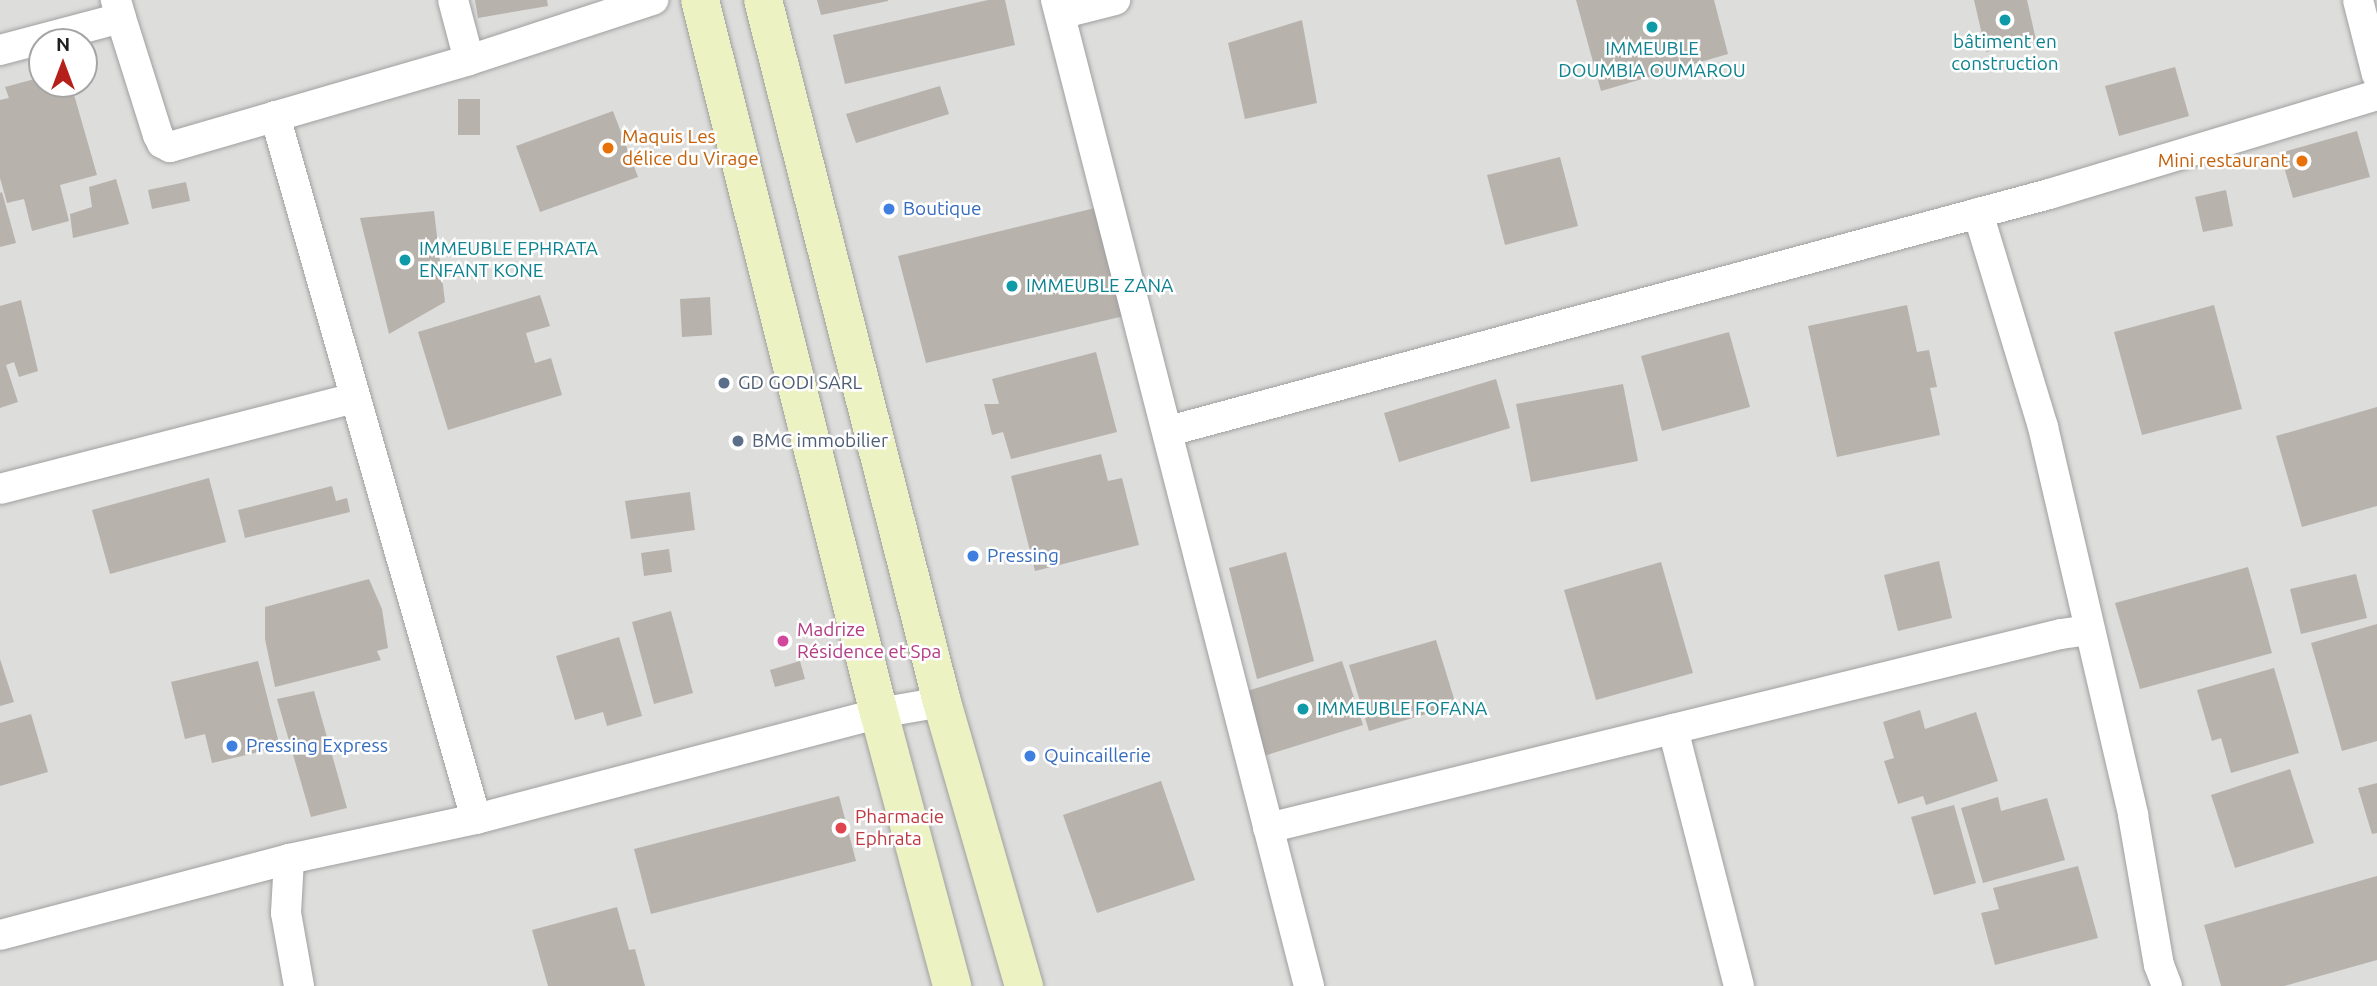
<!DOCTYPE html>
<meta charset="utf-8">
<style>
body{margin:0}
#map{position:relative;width:2377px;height:986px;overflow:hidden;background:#efede7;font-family:Ubuntu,sans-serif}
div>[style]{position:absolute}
.residential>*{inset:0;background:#dddddc}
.building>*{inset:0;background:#b8b2ad}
.roads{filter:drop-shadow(0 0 2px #a0a0a0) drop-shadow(0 0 2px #a0a0a0)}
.minor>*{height:30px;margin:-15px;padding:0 15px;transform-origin:15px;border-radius:15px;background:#fff}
.secondary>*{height:38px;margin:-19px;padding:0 19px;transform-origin:19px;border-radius:19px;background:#edf2c2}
.dots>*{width:19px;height:19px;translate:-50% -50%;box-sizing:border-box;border:4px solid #fff;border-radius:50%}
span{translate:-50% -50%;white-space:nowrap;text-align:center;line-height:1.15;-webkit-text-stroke:5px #fff;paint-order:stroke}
.culture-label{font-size:19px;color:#0d838f}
.left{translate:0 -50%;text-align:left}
.food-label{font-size:19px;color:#c56008}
.right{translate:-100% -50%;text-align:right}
.shop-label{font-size:19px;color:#366cbe}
.service-label{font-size:19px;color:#4e5e75}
.hotel-label{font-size:19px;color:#b23c85}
.health-label{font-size:19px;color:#be3a42}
.north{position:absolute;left:28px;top:28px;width:70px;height:70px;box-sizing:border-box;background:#fff;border:2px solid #a5a5a5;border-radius:50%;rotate:0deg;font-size:19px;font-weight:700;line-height:28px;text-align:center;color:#1f1f1f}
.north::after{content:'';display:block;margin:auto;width:24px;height:32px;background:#b5211a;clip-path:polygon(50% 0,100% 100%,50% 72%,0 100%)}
</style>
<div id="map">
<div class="residential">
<i style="clip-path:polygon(evenodd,0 0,2377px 0,2377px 986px,0 986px,0 0,42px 42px,84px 42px,84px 84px,42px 84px,42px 42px)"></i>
</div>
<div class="building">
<i style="clip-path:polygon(475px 0,547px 0,548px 6px,478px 18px)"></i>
<i style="clip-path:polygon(817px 0,888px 0,888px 1px,821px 15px)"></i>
<i style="clip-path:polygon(988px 0,1005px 0,1015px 45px,845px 84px,833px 35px)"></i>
<i style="clip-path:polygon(1576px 0,1714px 0,1728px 54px,1601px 91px)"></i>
<i style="clip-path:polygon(1974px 0,2027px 0,2036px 40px,1986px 52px)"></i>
<i style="clip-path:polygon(1302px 20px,1317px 103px,1245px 119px,1228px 43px)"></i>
<i style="clip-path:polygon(2175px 67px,2189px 116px,2119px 136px,2105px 86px)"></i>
<i style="clip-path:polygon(42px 77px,46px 89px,71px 84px,97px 175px,60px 185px,69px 221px,32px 231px,24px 199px,7px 203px,0 178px,0 100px,9px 98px,5px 87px)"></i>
<i style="clip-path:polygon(940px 86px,949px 114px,856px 143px,846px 114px)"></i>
<i style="clip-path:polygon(458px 99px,480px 99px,480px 135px,458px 135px)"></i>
<i style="clip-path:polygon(613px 111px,638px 177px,540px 212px,516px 146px)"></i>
<i style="clip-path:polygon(2357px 131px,2370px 177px,2293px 198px,2280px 153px)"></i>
<i style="clip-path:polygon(1560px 157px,1578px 226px,1505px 245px,1487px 175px)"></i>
<i style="clip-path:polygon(116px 179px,129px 224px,73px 238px,70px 214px,92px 207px,89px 187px)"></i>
<i style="clip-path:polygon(186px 182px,190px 201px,152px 209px,148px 190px)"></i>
<i style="clip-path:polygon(2226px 190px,2233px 226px,2203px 232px,2195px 197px)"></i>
<i style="clip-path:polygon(2px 192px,16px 243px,0 247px,0 193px)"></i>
<i style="clip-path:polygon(1099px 207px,1124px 316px,926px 363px,898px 256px)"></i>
<i style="clip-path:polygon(434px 211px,445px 302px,389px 334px,360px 218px)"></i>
<i style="clip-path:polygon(540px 295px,550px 326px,526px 333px,535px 363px,551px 358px,562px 395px,448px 430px,418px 332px)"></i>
<i style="clip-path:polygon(710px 297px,712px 335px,682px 337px,680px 299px)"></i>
<i style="clip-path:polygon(21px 300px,38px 371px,19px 377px,14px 362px,6px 365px,18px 402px,0 408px,0 306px)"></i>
<i style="clip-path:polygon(1907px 305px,1917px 352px,1929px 350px,1937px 387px,1930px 388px,1940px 435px,1837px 457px,1808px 326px)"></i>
<i style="clip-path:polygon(2214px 305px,2242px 409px,2142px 435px,2114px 332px)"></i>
<i style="clip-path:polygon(1729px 332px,1750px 407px,1662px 431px,1641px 356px)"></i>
<i style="clip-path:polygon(1096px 352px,1117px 432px,1011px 459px,1003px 432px,992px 435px,984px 404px,999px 404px,992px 379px)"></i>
<i style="clip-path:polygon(1496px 379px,1510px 428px,1399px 462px,1384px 413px)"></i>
<i style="clip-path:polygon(1623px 384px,1638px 461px,1531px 482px,1516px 404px)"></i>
<i style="clip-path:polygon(2377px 407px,2377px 506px,2302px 527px,2276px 436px)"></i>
<i style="clip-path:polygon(1101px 454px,1108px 481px,1122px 478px,1139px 545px,1035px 571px,1011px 476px)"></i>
<i style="clip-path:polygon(209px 478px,226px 542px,110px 574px,92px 510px)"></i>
<i style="clip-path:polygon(332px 486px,336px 501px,347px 498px,350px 512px,245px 538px,238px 510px)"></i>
<i style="clip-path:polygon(690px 492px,695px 530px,631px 539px,625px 501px)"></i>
<i style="clip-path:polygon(669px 549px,672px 572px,644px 576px,641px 553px)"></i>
<i style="clip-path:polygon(1286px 552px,1314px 661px,1257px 679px,1229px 568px)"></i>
<i style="clip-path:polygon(1939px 561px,1952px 618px,1898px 631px,1884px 575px)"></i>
<i style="clip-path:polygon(1661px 562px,1693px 673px,1596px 700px,1564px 590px)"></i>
<i style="clip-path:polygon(2248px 567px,2272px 653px,2140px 689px,2115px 603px)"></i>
<i style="clip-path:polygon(2356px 574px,2367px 618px,2301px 634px,2290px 589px)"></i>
<i style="clip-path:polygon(369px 579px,382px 609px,388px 648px,377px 651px,381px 660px,275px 687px,265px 639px,265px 607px)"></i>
<i style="clip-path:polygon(671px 611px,693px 693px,654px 704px,632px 622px)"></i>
<i style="clip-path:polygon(2377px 624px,2377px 741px,2342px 751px,2311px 643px)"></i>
<i style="clip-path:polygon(619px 637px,642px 716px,607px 726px,603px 712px,575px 720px,556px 656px)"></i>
<i style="clip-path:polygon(1436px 640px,1456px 705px,1369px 731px,1349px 665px)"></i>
<i style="clip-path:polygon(0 659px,14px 702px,0 706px)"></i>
<i style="clip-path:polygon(258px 661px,280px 747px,212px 763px,205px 734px,185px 739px,171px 682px)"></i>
<i style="clip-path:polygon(800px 661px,805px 679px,775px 687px,770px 670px)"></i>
<i style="clip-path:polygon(1342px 661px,1363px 725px,1264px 756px,1244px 692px)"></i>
<i style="clip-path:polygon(2274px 668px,2299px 753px,2231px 773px,2221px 738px,2212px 741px,2197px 690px)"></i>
<i style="clip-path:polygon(314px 691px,347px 808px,311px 817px,277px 699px)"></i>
<i style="clip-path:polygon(1920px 710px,1925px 729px,1976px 712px,1998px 781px,1926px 805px,1923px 796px,1898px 804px,1884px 761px,1894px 758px,1883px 722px)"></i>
<i style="clip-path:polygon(31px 714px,48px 772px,0 786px,0 723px)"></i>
<i style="clip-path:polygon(2290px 769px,2314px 843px,2235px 868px,2211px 795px)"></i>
<i style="clip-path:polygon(1161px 781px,1195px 880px,1097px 913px,1063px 815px)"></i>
<i style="clip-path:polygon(2377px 783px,2377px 833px,2372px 834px,2358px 788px)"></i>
<i style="clip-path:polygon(839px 796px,856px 861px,651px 914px,634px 849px)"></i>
<i style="clip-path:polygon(1998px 797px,2001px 811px,2047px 798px,2065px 860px,1983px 883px,1961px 808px)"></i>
<i style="clip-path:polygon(1954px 805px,1976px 883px,1934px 895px,1911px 817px)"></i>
<i style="clip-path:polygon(2078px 866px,2098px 938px,1995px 965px,1981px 913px,1999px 909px,1993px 888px)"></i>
<i style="clip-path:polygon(2377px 876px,2377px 960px,2284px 986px,2221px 986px,2204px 925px)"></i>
<i style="clip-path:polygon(617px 907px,629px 950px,635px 949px,645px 986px,548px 986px,532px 930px)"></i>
</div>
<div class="roads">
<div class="minor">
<i style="left:453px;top:0;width:62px;rotate:75.1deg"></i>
<i style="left:1056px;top:0;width:1018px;rotate:75.61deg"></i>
<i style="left:2358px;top:0;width:77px;rotate:75.8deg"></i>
<i style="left:1060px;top:14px;width:57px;rotate:-14.3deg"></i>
<i style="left:121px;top:18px;width:123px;rotate:72.5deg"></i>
<i style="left:158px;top:135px;width:9px;rotate:63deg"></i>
<i style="left:162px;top:143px;width:9px;rotate:27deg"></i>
<i style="left:170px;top:147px;width:311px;rotate:-16.2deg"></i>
<i style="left:469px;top:60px;width:194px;rotate:-18.1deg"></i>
<i style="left:0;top:50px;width:125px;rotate:-14.8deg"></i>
<i style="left:121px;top:18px;width:19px;rotate:-106deg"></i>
<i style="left:275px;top:116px;width:731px;rotate:74.04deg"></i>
<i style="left:1978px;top:213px;width:224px;rotate:73.1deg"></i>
<i style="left:2043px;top:427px;width:398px;rotate:76.9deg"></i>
<i style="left:2133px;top:815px;width:152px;rotate:80.2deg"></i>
<i style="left:2159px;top:965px;width:22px;rotate:69deg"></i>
<i style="left:1169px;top:431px;width:911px;rotate:-15.07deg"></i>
<i style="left:2049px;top:194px;width:343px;rotate:-16.8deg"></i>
<i style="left:0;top:489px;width:366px;rotate:-14.4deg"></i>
<i style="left:1673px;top:729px;width:265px;rotate:75.6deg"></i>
<i style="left:1268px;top:828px;width:816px;rotate:-13.75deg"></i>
<i style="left:2061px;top:634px;width:29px;rotate:-8deg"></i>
<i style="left:289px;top:859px;width:54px;rotate:93.2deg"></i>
<i style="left:286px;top:913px;width:74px;rotate:79.9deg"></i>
<i style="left:0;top:935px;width:299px;rotate:-14.7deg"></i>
<i style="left:289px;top:859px;width:191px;rotate:-12.1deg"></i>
<i style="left:476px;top:819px;width:417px;rotate:-14.7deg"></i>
<i style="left:879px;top:713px;width:64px;rotate:-9.9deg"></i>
</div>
<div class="secondary">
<i style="left:700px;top:0;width:735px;rotate:75.91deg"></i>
<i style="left:879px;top:713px;width:283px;rotate:75deg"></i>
<i style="left:763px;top:0;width:724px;rotate:75.7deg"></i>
<i style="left:942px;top:702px;width:296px;rotate:73.9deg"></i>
</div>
</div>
<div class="dots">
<i style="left:2005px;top:20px;background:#0f9aa8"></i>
<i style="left:1652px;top:27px;background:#0f9aa8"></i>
<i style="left:608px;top:148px;background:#e8710a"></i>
<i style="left:2302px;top:161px;background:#e8710a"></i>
<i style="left:889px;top:209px;background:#3f7fe0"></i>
<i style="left:405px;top:260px;background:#0f9aa8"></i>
<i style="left:1012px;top:286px;background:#0f9aa8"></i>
<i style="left:724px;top:383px;background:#5c6f8a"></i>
<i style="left:738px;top:441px;background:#5c6f8a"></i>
<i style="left:973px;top:556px;background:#3f7fe0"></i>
<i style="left:783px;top:641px;background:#d1479c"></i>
<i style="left:1303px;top:709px;background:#0f9aa8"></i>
<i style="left:232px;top:746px;background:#3f7fe0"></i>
<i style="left:1030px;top:756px;background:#3f7fe0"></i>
<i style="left:841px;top:828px;background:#e0444e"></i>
</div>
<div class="culture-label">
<span style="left:2005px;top:53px">bâtiment en<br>construction</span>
<span style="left:1652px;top:60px">IMMEUBLE<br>DOUMBIA OUMAROU</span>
<span class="left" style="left:419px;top:260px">IMMEUBLE EPHRATA<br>ENFANT KONE</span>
<span class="left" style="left:1026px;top:286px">IMMEUBLE ZANA</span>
<span class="left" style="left:1317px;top:709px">IMMEUBLE FOFANA</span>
</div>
<div class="food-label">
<span class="left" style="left:622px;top:148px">Maquis Les<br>délice du Virage</span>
<span class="right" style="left:2288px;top:161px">Mini restaurant</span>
</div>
<div class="shop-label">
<span class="left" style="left:903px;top:209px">Boutique</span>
<span class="left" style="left:987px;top:556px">Pressing</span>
<span class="left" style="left:246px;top:746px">Pressing Express</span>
<span class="left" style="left:1044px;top:756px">Quincaillerie</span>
</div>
<div class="service-label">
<span class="left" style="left:738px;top:383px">GD GODI SARL</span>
<span class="left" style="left:752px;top:441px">BMC immobilier</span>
</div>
<div class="hotel-label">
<span class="left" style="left:797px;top:641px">Madrize<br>Résidence et Spa</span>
</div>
<div class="health-label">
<span class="left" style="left:855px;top:828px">Pharmacie<br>Ephrata</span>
</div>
<div class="north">N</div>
</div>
